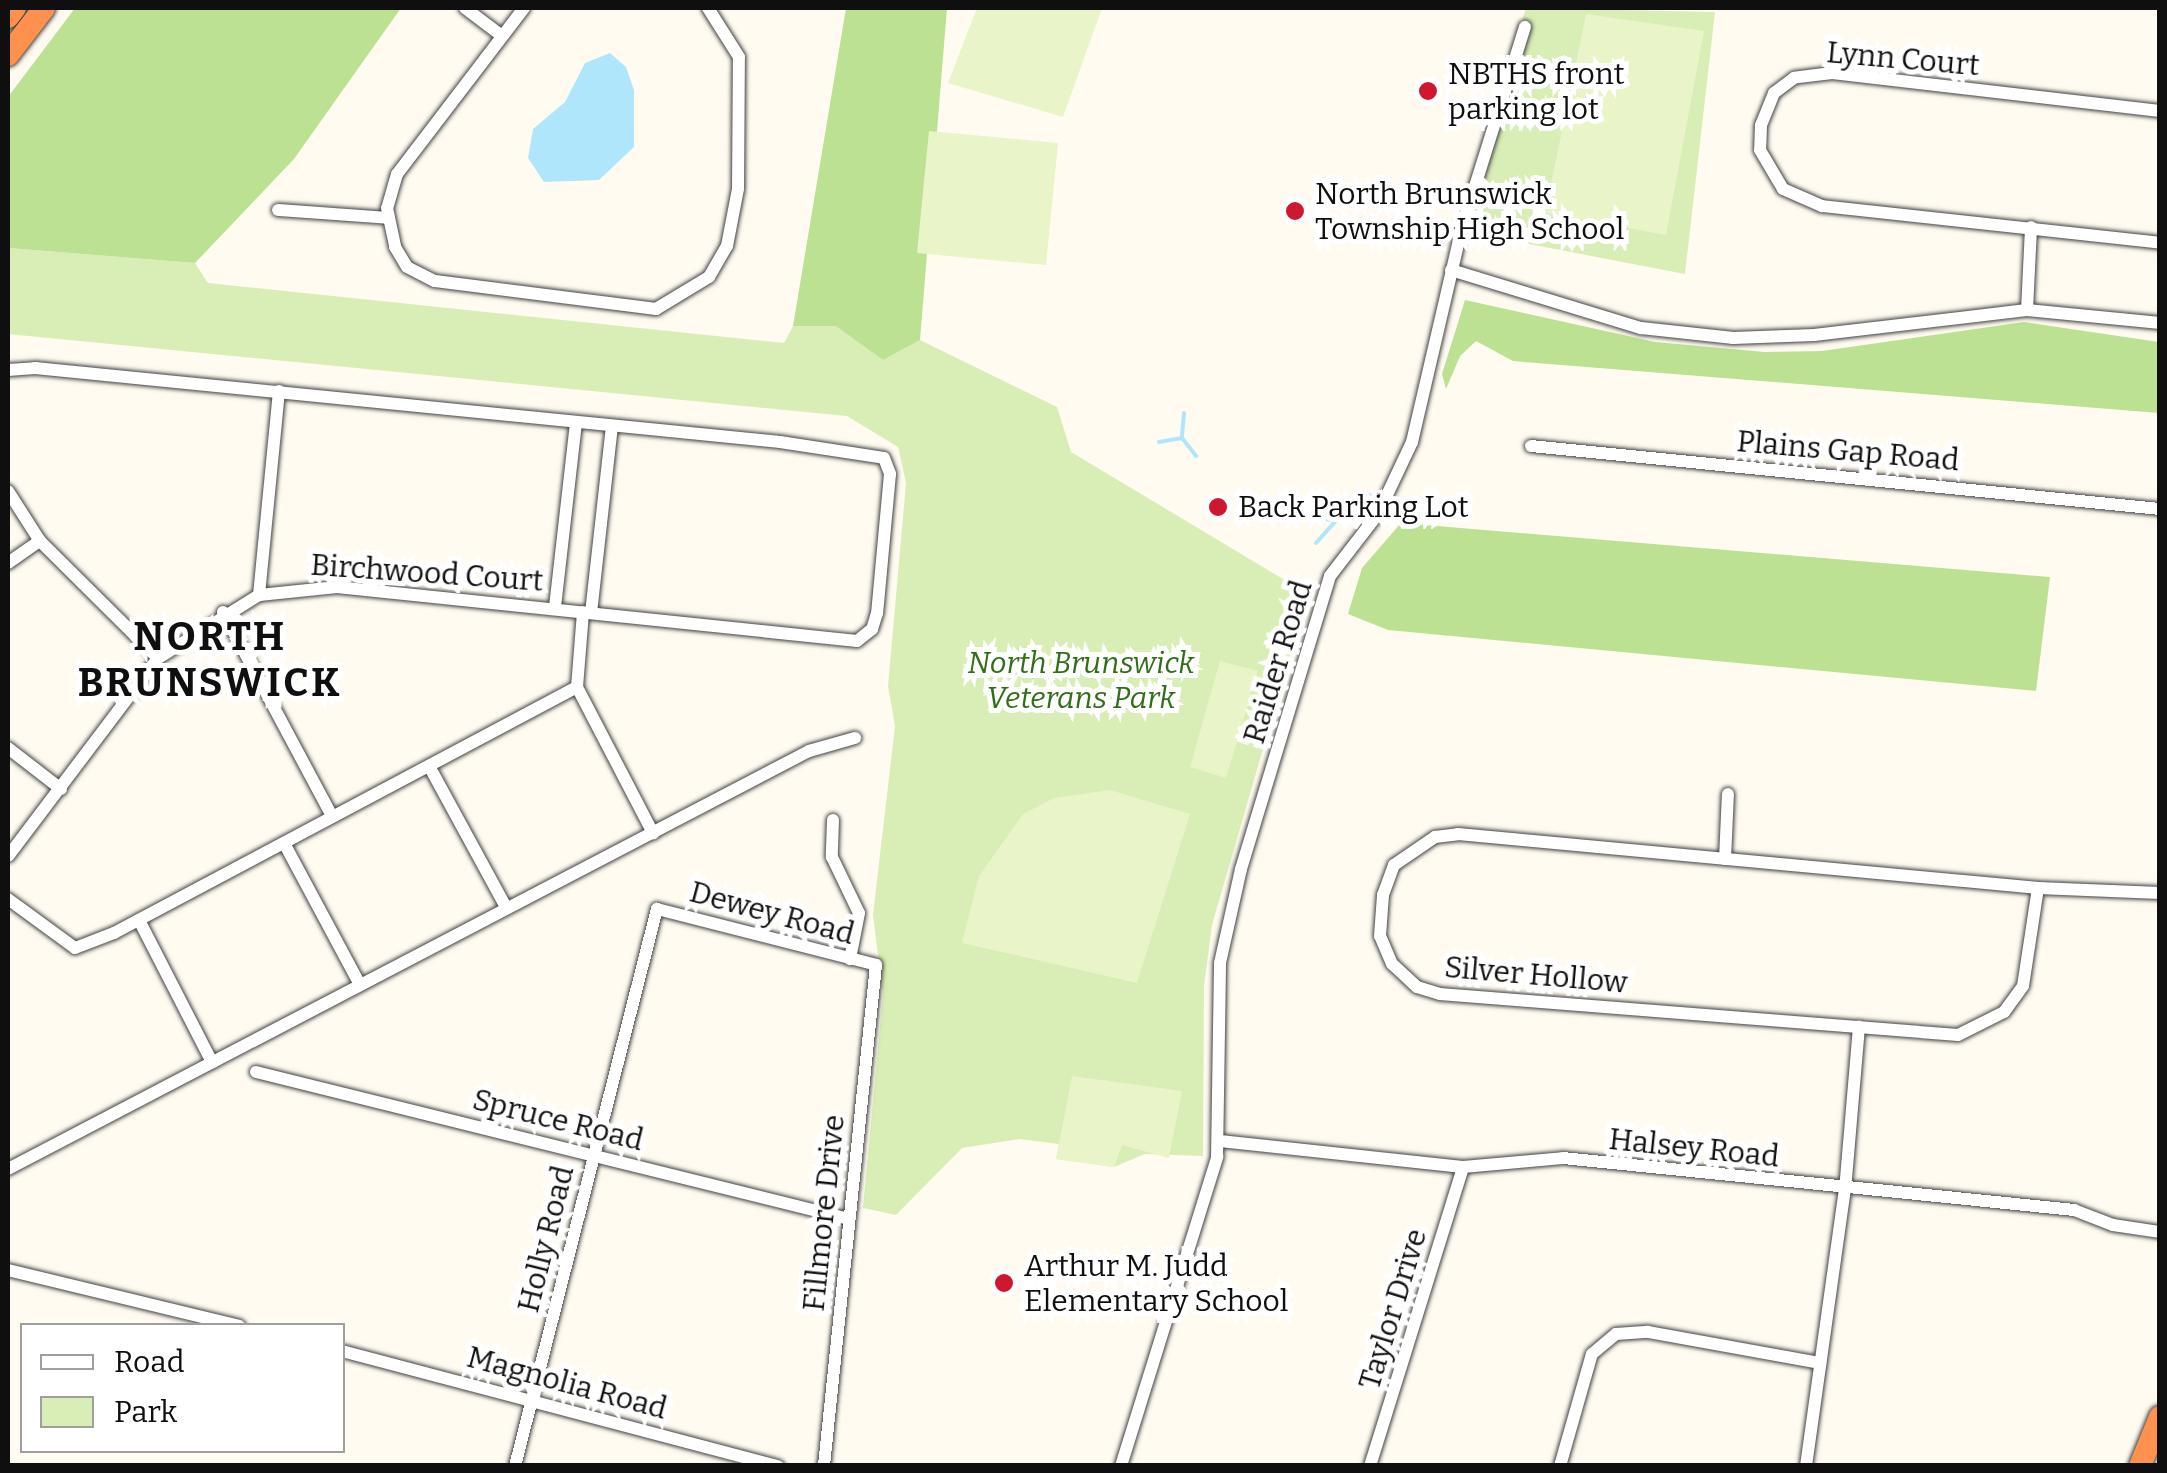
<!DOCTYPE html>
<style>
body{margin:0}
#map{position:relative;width:2167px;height:1473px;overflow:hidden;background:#fffbf1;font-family:Bitter,serif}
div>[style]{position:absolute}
.green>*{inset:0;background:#d8eeb6}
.forest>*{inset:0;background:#bce193}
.pitch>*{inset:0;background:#e9f4c9}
.water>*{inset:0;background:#b0e6fc}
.stream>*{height:4px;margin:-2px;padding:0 2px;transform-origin:2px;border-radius:2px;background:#b0e6fc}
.roads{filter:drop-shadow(0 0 2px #424242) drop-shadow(0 0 2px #424242)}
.street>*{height:12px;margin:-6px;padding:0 6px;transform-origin:6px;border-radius:6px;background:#fff}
.highway>*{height:22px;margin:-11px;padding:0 11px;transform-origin:11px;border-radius:11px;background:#ff914f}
.dots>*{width:28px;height:28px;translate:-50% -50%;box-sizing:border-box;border:5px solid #fff;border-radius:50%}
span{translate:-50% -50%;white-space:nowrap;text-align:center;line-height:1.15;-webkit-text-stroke:10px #fff;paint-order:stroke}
.street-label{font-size:30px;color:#0f0f0f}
.poi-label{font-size:30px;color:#0f0f0f}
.left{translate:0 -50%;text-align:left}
.park-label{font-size:30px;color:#316e18;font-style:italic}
.district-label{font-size:40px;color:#0f0f0f;font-weight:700;letter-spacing:2.5px}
.frame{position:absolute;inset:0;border:10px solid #0f0f0f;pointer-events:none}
.legend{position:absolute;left:20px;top:1323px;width:325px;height:130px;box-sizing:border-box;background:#fff;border:2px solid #9f9f9f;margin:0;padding:12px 18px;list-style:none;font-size:30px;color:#0f0f0f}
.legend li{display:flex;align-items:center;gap:20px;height:50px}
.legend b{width:50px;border:2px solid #9f9f9f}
</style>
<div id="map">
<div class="green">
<i style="clip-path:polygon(1526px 8px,1715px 12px,1685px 274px,1461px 231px)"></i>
<i style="clip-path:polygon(8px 248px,195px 263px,208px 283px,784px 343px,793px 326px,836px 325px,883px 360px,920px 340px,1057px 407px,1071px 452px,1308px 594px,1212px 925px,1204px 986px,1203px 1156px,1145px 1154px,1114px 1167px,1056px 1159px,1059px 1144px,1019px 1139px,962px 1148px,896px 1215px,863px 1208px,883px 994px,873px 915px,895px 726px,888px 686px,906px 483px,898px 447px,847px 416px,8px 334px)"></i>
</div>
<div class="forest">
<i style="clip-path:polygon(75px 8px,401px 8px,294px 159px,195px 263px,8px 248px,8px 97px)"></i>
<i style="clip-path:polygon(846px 8px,947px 8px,920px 340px,883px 360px,836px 326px,793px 326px)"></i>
<i style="clip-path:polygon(1465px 300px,1655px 342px,1765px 352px,1822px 351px,2024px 322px,2159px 342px,2159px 413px,1513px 361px,1476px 341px,1460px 356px,1446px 389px,1442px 374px)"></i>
<i style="clip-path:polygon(1401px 523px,2050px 577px,2036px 691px,1388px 630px,1348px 614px,1362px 568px)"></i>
</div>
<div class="pitch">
<i style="clip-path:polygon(977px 8px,1102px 8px,1063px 117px,948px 83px)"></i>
<i style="clip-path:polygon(1586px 14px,1704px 31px,1666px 235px,1545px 213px)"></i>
<i style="clip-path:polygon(929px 131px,1058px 143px,1046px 265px,917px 253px)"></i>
<i style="clip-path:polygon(1220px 661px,1258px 671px,1226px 778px,1190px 767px)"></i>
<i style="clip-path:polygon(1110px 790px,1190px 814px,1137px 983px,962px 943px,979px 876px,1023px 814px,1054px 798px)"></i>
<i style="clip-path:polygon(1072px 1076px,1182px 1091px,1169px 1158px,1122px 1145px,1114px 1167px,1056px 1159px)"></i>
</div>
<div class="water">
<i style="clip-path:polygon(610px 53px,626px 67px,634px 90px,634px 147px,599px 180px,544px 182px,528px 158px,533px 129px,565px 102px,585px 63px)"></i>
</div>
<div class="stream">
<i style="left:1184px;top:413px;width:25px;rotate:95deg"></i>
<i style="left:1182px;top:438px;width:23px;rotate:52deg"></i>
<i style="left:1159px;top:442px;width:23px;rotate:-10deg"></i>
<i style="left:1290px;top:517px;width:47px;rotate:3.7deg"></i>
<i style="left:1337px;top:520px;width:41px;rotate:-37.1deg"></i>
<i style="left:1316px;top:543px;width:30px;rotate:-48deg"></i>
</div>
<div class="roads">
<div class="street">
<i style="left:465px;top:8px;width:46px;rotate:37.1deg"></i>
<i style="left:524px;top:8px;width:209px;rotate:127.4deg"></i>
<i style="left:397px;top:174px;width:35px;rotate:106deg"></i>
<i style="left:387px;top:208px;width:40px;rotate:78deg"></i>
<i style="left:395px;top:247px;width:23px;rotate:59deg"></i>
<i style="left:407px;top:267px;width:31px;rotate:27deg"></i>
<i style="left:435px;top:281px;width:223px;rotate:7.2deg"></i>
<i style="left:656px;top:309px;width:62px;rotate:-31.1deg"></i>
<i style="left:709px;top:277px;width:36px;rotate:-60deg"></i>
<i style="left:727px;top:246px;width:58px;rotate:-79.1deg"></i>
<i style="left:738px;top:189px;width:132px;rotate:-89.6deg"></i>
<i style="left:739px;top:57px;width:58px;rotate:-122.3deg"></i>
<i style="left:2160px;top:111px;width:330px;rotate:-173.4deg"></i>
<i style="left:1832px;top:73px;width:38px;rotate:173deg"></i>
<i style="left:1794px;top:78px;width:25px;rotate:143deg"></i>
<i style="left:1774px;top:93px;width:35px;rotate:112deg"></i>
<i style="left:1761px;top:125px;width:25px;rotate:92deg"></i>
<i style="left:1760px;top:150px;width:45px;rotate:59.5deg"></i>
<i style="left:1783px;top:189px;width:43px;rotate:23.6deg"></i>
<i style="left:1822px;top:206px;width:340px;rotate:6.2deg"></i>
<i style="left:278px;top:210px;width:111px;rotate:4.1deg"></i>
<i style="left:1451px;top:270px;width:199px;rotate:17deg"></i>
<i style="left:1641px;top:328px;width:93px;rotate:6.2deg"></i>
<i style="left:1733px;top:338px;width:81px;rotate:-2.1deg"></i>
<i style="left:1814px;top:335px;width:214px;rotate:-6.7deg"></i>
<i style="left:2027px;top:310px;width:134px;rotate:5.6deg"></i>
<i style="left:2027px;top:310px;width:83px;rotate:-87.2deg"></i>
<i style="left:8px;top:370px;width:27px;rotate:-4deg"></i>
<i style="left:35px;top:368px;width:749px;rotate:5.67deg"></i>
<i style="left:780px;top:442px;width:105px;rotate:8.7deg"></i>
<i style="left:884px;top:458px;width:17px;rotate:69deg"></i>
<i style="left:890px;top:474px;width:140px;rotate:95.3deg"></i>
<i style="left:877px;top:613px;width:17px;rotate:107deg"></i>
<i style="left:872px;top:629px;width:19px;rotate:141deg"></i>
<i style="left:857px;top:641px;width:523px;rotate:-174.07deg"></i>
<i style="left:337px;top:587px;width:78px;rotate:174.1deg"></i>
<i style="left:259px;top:595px;width:119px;rotate:148deg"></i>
<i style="left:158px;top:658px;width:248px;rotate:127.1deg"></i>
<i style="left:1531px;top:446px;width:632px;rotate:5.72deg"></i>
<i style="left:8px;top:491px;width:59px;rotate:57.4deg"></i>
<i style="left:40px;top:541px;width:166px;rotate:44.8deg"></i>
<i style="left:8px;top:563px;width:39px;rotate:-35deg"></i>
<i style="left:259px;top:595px;width:205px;rotate:-84.4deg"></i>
<i style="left:555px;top:607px;width:186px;rotate:-83.5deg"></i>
<i style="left:223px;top:612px;width:231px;rotate:61.9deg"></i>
<i style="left:591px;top:613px;width:188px;rotate:-83.6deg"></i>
<i style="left:577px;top:687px;width:165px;rotate:62.5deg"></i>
<i style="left:8px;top:748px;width:67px;rotate:37.7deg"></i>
<i style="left:429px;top:766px;width:161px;rotate:61.4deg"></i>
<i style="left:833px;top:820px;width:37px;rotate:92deg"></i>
<i style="left:832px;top:857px;width:62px;rotate:64.3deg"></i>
<i style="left:859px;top:913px;width:47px;rotate:101.1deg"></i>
<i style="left:284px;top:843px;width:159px;rotate:61.8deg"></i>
<i style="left:1725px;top:859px;width:65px;rotate:-87.4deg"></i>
<i style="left:2038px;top:888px;width:99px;rotate:98.7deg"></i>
<i style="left:2023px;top:986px;width:32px;rotate:126deg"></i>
<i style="left:2004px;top:1012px;width:51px;rotate:153.4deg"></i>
<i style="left:1958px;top:1035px;width:520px;rotate:-175.47deg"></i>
<i style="left:1440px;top:994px;width:24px;rotate:-163deg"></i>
<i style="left:1417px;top:987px;width:34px;rotate:-137deg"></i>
<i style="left:1392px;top:964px;width:30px;rotate:-113deg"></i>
<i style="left:1380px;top:936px;width:41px;rotate:-85.8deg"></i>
<i style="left:1383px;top:895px;width:32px;rotate:-70deg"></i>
<i style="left:1394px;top:865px;width:50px;rotate:-34.3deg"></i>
<i style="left:1435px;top:837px;width:23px;rotate:-7deg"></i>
<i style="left:1458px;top:834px;width:583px;rotate:5.32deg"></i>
<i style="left:2038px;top:888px;width:122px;rotate:2.3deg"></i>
<i style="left:8px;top:899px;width:83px;rotate:36.2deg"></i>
<i style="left:75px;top:948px;width:42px;rotate:-21deg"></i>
<i style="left:114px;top:933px;width:524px;rotate:-27.98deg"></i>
<i style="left:577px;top:687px;width:75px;rotate:-85.4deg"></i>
<i style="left:139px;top:920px;width:160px;rotate:62.8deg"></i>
<i style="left:256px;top:1072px;width:611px;rotate:13.92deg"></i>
<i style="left:1220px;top:1141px;width:244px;rotate:6.1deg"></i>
<i style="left:1463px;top:1167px;width:100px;rotate:-5.1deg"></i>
<i style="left:1563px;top:1158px;width:514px;rotate:5.81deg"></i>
<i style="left:2074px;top:1210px;width:42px;rotate:21deg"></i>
<i style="left:2113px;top:1225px;width:48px;rotate:8.5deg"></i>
<i style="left:8px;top:1169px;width:904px;rotate:-27.56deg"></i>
<i style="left:809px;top:751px;width:48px;rotate:-15.8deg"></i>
<i style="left:8px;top:1270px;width:238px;rotate:13.6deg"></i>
<i style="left:342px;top:1351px;width:451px;rotate:14.8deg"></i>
<i style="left:515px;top:1466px;width:575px;rotate:-75.7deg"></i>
<i style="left:657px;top:909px;width:226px;rotate:14.3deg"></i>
<i style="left:876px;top:965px;width:504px;rotate:95.93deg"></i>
<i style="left:1121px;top:1466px;width:324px;rotate:-72.7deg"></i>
<i style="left:1217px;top:1157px;width:194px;rotate:-89.1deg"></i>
<i style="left:1220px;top:963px;width:96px;rotate:-77.4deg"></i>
<i style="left:1241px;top:869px;width:306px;rotate:-73.1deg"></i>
<i style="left:1330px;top:576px;width:78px;rotate:-52.3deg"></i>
<i style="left:1378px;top:514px;width:80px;rotate:-64.7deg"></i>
<i style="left:1412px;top:442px;width:217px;rotate:-76.9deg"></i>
<i style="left:1461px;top:231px;width:214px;rotate:-72.6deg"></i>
<i style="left:1370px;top:1466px;width:313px;rotate:-72.7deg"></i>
<i style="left:1560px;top:1466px;width:116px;rotate:-74.1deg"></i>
<i style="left:1592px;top:1354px;width:31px;rotate:-40deg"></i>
<i style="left:1616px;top:1334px;width:32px;rotate:-4deg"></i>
<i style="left:1648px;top:1332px;width:175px;rotate:10.2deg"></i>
<i style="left:1806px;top:1466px;width:279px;rotate:-82deg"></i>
<i style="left:1845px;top:1190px;width:164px;rotate:-85.1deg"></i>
</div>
<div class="highway">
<i style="left:8px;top:17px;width:11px;rotate:-52deg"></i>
<i style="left:8px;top:55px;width:59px;rotate:-52.5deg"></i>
<i style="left:2140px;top:1466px;width:53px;rotate:-67.8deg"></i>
</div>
</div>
<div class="dots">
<i style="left:1428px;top:91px;background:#ce182f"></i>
<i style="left:1295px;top:211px;background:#ce182f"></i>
<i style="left:1218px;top:507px;background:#ce182f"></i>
<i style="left:1004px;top:1283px;background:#ce182f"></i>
</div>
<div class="street-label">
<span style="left:1903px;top:59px;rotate:5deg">Lynn Court</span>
<span style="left:1848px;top:451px;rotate:5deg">Plains Gap Road</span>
<span style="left:427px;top:573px;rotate:4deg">Birchwood Court</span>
<span style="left:1278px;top:662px;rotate:-73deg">Raider Road</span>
<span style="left:772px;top:913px;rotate:15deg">Dewey Road</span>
<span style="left:1536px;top:975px;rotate:5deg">Silver Hollow</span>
<span style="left:558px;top:1120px;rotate:14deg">Spruce Road</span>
<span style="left:1694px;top:1148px;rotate:6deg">Halsey Road</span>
<span style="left:824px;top:1213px;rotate:-84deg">Fillmore Drive</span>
<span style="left:546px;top:1239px;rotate:-76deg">Holly Road</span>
<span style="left:1393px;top:1309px;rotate:-73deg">Taylor Drive</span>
<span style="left:567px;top:1383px;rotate:15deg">Magnolia Road</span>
</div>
<div class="poi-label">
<span class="left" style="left:1448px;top:91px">NBTHS front<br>parking lot</span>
<span class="left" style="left:1315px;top:211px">North Brunswick<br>Township High School</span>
<span class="left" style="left:1238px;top:507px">Back Parking Lot</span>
<span class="left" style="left:1024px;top:1283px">Arthur M. Judd<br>Elementary School</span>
</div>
<div class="park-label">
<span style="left:1081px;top:680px">North Brunswick<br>Veterans Park</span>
</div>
<div class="district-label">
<span style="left:210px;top:660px">NORTH<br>BRUNSWICK</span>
</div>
<div class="frame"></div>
<ul class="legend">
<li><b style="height:12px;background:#fff"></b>Road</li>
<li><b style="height:28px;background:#d8eeb6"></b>Park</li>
</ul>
</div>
